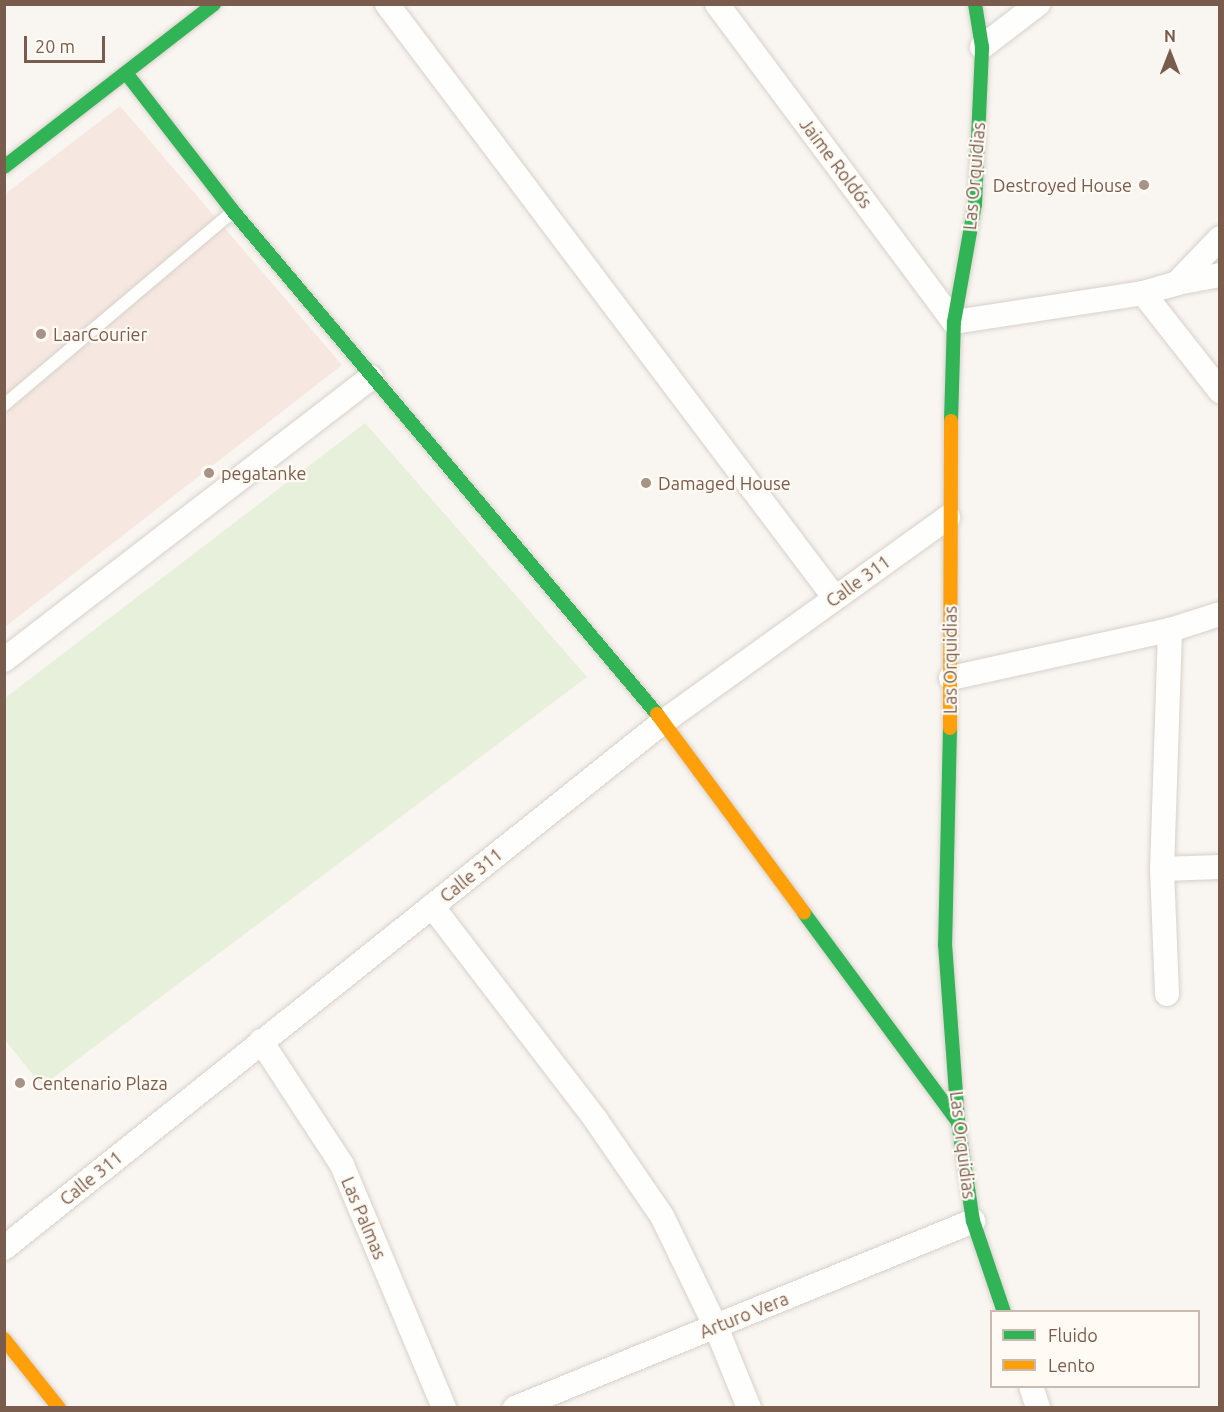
<!DOCTYPE html>
<meta charset="utf-8">
<style>
body{margin:0}
#map{position:relative;width:1224px;height:1412px;overflow:hidden;background:#f9f5f0;font-family:Ubuntu,sans-serif}
div>[style]{position:absolute}
.commercial>*{inset:0;background:#f6e8e1}
.green>*{inset:0;background:#e7f0db}
.roads{filter:drop-shadow(0 0 2px #d7d1cb) drop-shadow(0 0 2px #d7d1cb)}
.lane>*{height:12px;margin:-6px;padding:0 6px;transform-origin:6px;border-radius:6px;background:#fefefd}
.street>*{height:24px;margin:-12px;padding:0 12px;transform-origin:12px;border-radius:12px;background:#fefefd}
.fast>*{height:14px;margin:-7px;padding:0 7px;transform-origin:7px;border-radius:7px;background:#30b455}
.slow>*{height:14px;margin:-7px;padding:0 7px;transform-origin:7px;border-radius:7px;background:#ff9f0a}
.dots>*{width:16px;height:16px;translate:-50% -50%;box-sizing:border-box;border:3px solid #fffaf3;border-radius:50%}
span{translate:-50% -50%;white-space:nowrap;text-align:center;line-height:1.15;-webkit-text-stroke:4.5px #fffaf3;paint-order:stroke}
.street-label{font-size:18px;color:#7a5c4d}
.poi-label{font-size:18px;color:#7a5c4d}
.right{translate:-100% -50%;text-align:right}
.left{translate:0 -50%;text-align:left}
.frame{position:absolute;inset:0;border:6px solid #7a5c4d;pointer-events:none}
.legend{position:absolute;left:990px;top:1310px;width:210px;height:78px;box-sizing:border-box;background:#fffaf3;border:2px solid #cabbb1;margin:0;padding:8px 10px;list-style:none;font-size:18px;color:#7a5c4d}
.legend li{display:flex;align-items:center;gap:12px;height:30px}
.legend b{width:30px;border:2px solid #cabbb1}
.north{position:absolute;left:1140px;top:24px;width:60px;height:60px;-webkit-text-stroke:4px #fffaf3;paint-order:stroke;rotate:0deg;font-size:16px;font-weight:700;line-height:24px;text-align:center;color:#7a5c4d}
.north::after{content:'';display:block;margin:auto;width:21px;height:27px;background:#7a5c4d;clip-path:polygon(50% 0,100% 100%,50% 72%,0 100%)}
.scale{position:absolute;left:24px;top:36px;width:81px;height:27px;box-sizing:border-box;border:3px solid #7a5c4d;border-top:0;padding-left:8px;font-size:18px;line-height:21px;white-space:nowrap;color:#7a5c4d;-webkit-text-stroke:4px #fffaf3;paint-order:stroke}
</style>
<div id="map">
<div class="commercial">
<i style="clip-path:polygon(120px 106px,342px 365px,5px 627px,5px 194px)"></i>
</div>
<div class="green">
<i style="clip-path:polygon(365px 423px,587px 677px,42px 1086px,5px 1040px,5px 698px)"></i>
</div>
<div class="roads">
<div class="lane">
<i style="left:4px;top:405px;width:299px;rotate:-40.2deg"></i>
</div>
<div class="street">
<i style="left:387px;top:4px;width:744px;rotate:52.98deg"></i>
<i style="left:717px;top:4px;width:397px;rotate:53.3deg"></i>
<i style="left:954px;top:322px;width:191px;rotate:-8.7deg"></i>
<i style="left:1143px;top:293px;width:35px;rotate:-16deg"></i>
<i style="left:1177px;top:283px;width:62px;rotate:-46.3deg"></i>
<i style="left:982px;top:47px;width:71px;rotate:-37.5deg"></i>
<i style="left:1177px;top:283px;width:44px;rotate:-10.5deg"></i>
<i style="left:1143px;top:293px;width:125px;rotate:51.8deg"></i>
<i style="left:1170px;top:630px;width:239px;rotate:91.9deg"></i>
<i style="left:1162px;top:869px;width:58px;rotate:-2deg"></i>
<i style="left:4px;top:660px;width:463px;rotate:-37.6deg"></i>
<i style="left:951px;top:678px;width:224px;rotate:-12.4deg"></i>
<i style="left:1170px;top:630px;width:52px;rotate:-17.7deg"></i>
<i style="left:1162px;top:869px;width:125px;rotate:87.7deg"></i>
<i style="left:432px;top:906px;width:270px;rotate:52.5deg"></i>
<i style="left:596px;top:1120px;width:116px;rotate:55.5deg"></i>
<i style="left:662px;top:1216px;width:123px;rotate:64.1deg"></i>
<i style="left:716px;top:1327px;width:87px;rotate:67.8deg"></i>
<i style="left:261px;top:1041px;width:148px;rotate:56.8deg"></i>
<i style="left:342px;top:1165px;width:264px;rotate:67.2deg"></i>
<i style="left:4px;top:1248px;width:843px;rotate:-38.6deg"></i>
<i style="left:663px;top:722px;width:351px;rotate:-35.7deg"></i>
<i style="left:1031px;top:1386px;width:23px;rotate:72deg"></i>
<i style="left:515px;top:1408px;width:495px;rotate:-22.2deg"></i>
</div>
<div class="fast">
<i style="left:126px;top:73px;width:175px;rotate:52.2deg"></i>
<i style="left:233px;top:211px;width:658px;rotate:49.87deg"></i>
<i style="left:4px;top:167px;width:266px;rotate:-37.8deg"></i>
<i style="left:951px;top:421px;width:99px;rotate:-88.3deg"></i>
<i style="left:954px;top:322px;width:120px;rotate:-79.9deg"></i>
<i style="left:975px;top:204px;width:157px;rotate:-87.4deg"></i>
<i style="left:982px;top:47px;width:44px;rotate:-99.2deg"></i>
<i style="left:950px;top:728px;width:216px;rotate:91.3deg"></i>
<i style="left:945px;top:944px;width:178px;rotate:85.8deg"></i>
<i style="left:958px;top:1122px;width:100px;rotate:81.4deg"></i>
<i style="left:973px;top:1221px;width:96px;rotate:71.2deg"></i>
<i style="left:804px;top:913px;width:260px;rotate:53.6deg"></i>
</div>
<div class="slow">
<i style="left:657px;top:714px;width:247px;rotate:53.5deg"></i>
<i style="left:950px;top:728px;width:307px;rotate:-89.8deg"></i>
<i style="left:4px;top:1339px;width:88px;rotate:51.4deg"></i>
</div>
</div>
<div class="dots">
<i style="left:1144px;top:185px;background:#a69286"></i>
<i style="left:41px;top:334px;background:#a69286"></i>
<i style="left:209px;top:473px;background:#a69286"></i>
<i style="left:646px;top:483px;background:#a69286"></i>
<i style="left:20px;top:1083px;background:#a69286"></i>
</div>
<div class="street-label">
<span style="left:836px;top:163px;rotate:53deg">Jaime Roldós</span>
<span style="left:974px;top:176px;rotate:-85deg">Las Orquidias</span>
<span style="left:858px;top:581px;rotate:-36deg">Calle 311</span>
<span style="left:950px;top:660px;rotate:-90deg">Las Orquidias</span>
<span style="left:471px;top:875px;rotate:-39deg">Calle 311</span>
<span style="left:963px;top:1145px;rotate:83deg">Las Orquidias</span>
<span style="left:91px;top:1178px;rotate:-39deg">Calle 311</span>
<span style="left:364px;top:1218px;rotate:67deg">Las Palmas</span>
<span style="left:744px;top:1315px;rotate:-22deg">Arturo Vera</span>
</div>
<div class="poi-label">
<span class="right" style="left:1132px;top:185px">Destroyed House</span>
<span class="left" style="left:53px;top:334px">LaarCourier</span>
<span class="left" style="left:221px;top:473px">pegatanke</span>
<span class="left" style="left:658px;top:483px">Damaged House</span>
<span class="left" style="left:32px;top:1083px">Centenario Plaza</span>
</div>
<div class="frame"></div>
<ul class="legend">
<li><b style="height:8px;background:#30b455"></b>Fluido</li>
<li><b style="height:8px;background:#ff9f0a"></b>Lento</li>
</ul>
<div class="north">N</div>
<div class="scale">20 m</div>
</div>
